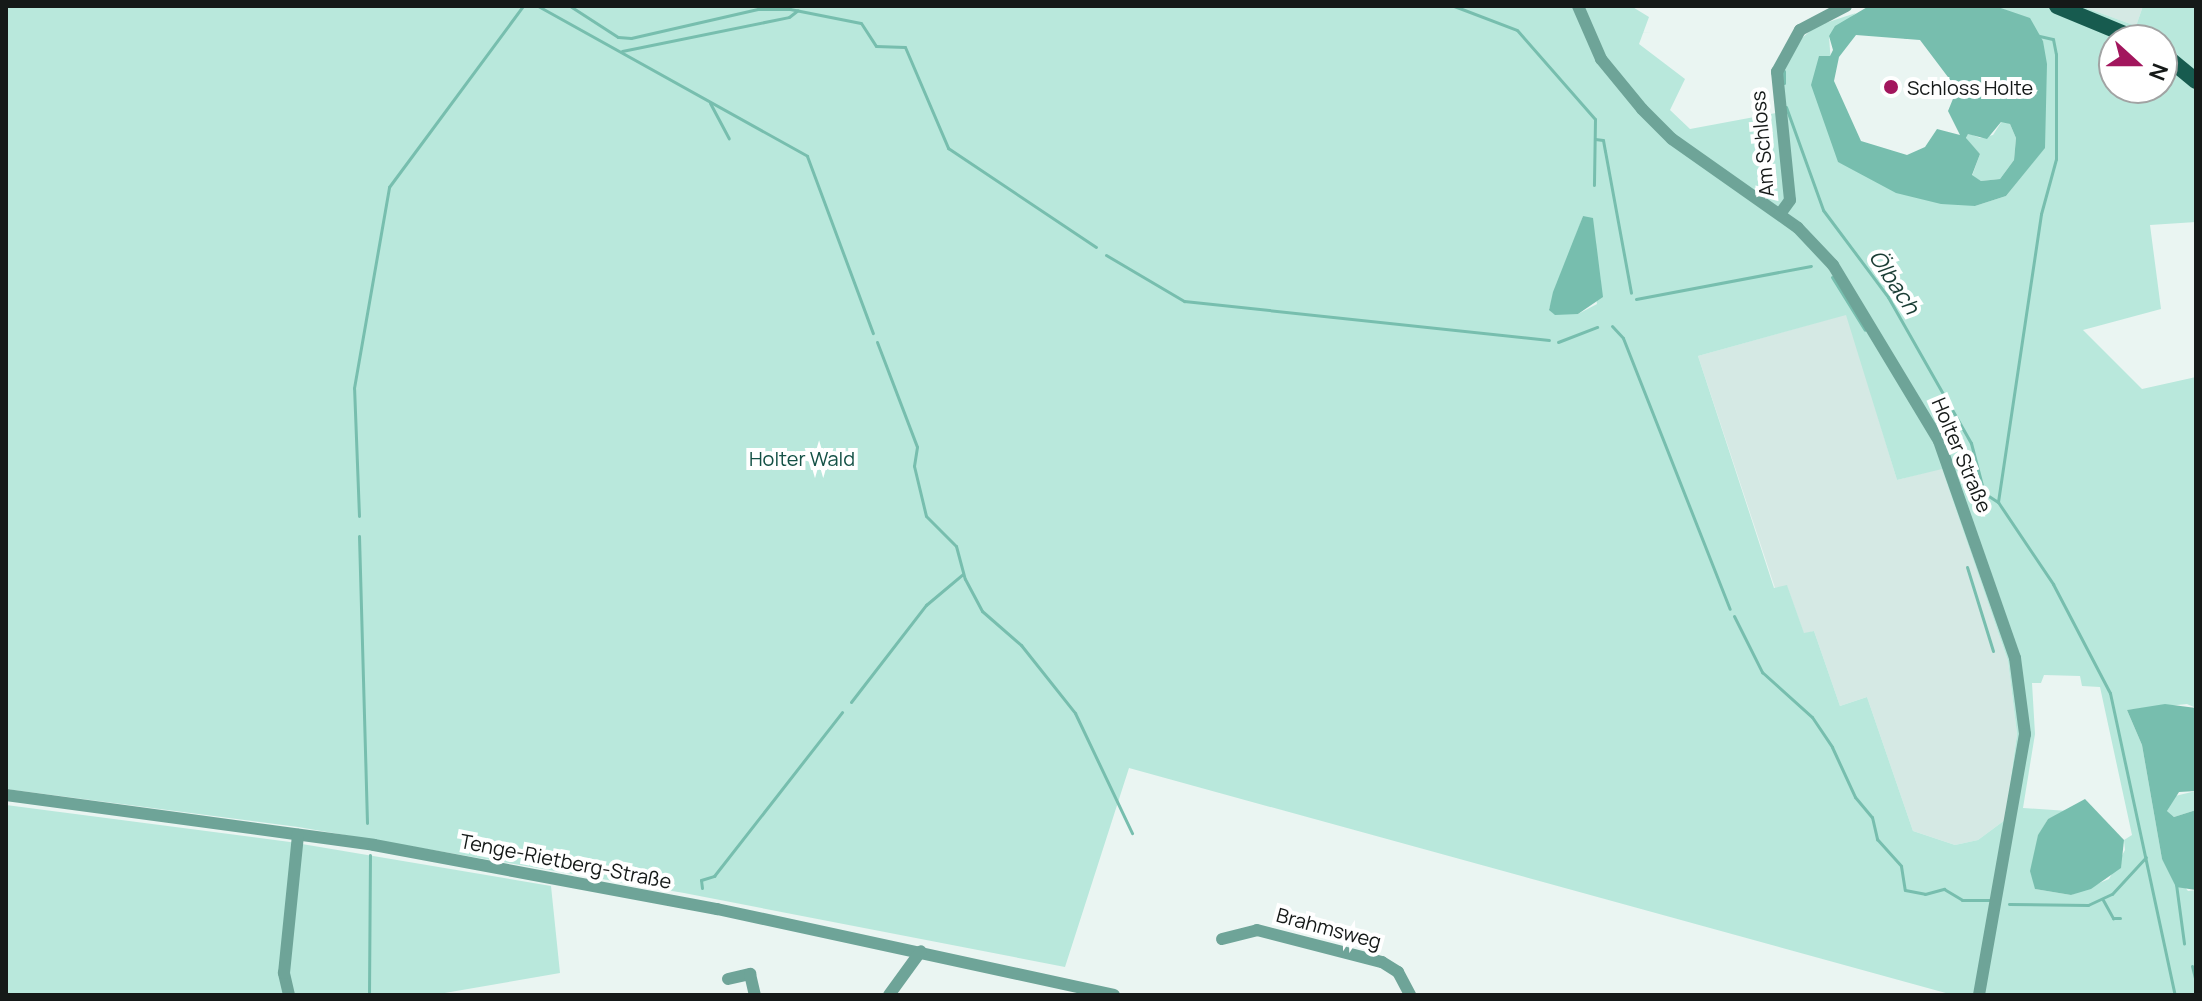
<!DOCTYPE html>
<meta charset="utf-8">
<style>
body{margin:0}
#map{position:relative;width:2202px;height:1001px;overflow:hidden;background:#eaf5f2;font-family:Manrope,sans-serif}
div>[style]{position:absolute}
.built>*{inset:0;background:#d5e9e4}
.green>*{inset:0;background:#b9e8dc}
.water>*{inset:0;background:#77beae}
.stream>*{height:3px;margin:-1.5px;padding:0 1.5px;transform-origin:1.5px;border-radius:1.5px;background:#77beae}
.minor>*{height:12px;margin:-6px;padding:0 6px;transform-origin:6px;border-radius:6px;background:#6ea498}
.major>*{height:16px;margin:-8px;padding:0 8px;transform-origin:8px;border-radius:8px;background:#175b4f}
.dots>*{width:22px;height:22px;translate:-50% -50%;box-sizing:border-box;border:4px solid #fff;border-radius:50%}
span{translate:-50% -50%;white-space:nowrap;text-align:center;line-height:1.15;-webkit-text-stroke:8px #fff;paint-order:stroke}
.poi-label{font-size:20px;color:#151918}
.left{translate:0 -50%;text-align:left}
.street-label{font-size:20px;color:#151918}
.park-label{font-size:20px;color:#135045}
.water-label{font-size:22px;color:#1a3d35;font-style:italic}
.frame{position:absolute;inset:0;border:8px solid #151918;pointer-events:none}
.north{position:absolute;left:2098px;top:24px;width:80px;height:80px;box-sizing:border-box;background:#fff;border:2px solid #a1a3a3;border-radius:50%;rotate:111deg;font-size:22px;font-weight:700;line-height:32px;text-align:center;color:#151918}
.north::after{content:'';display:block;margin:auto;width:28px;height:36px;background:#a2165d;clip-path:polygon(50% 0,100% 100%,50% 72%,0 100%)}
</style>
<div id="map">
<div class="built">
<i style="clip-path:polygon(2081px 6px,2143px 6px,2136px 26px)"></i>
<i style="clip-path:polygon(1847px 314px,1897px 480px,1942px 468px,2008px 661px,2017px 734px,2005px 820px,1978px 840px,1955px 845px,1913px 831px,1867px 697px,1840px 706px,1814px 631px,1804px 634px,1787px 586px,1775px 588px,1698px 356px)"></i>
</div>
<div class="green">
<i style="clip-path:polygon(evenodd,6px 6px,1631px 6px,1649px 17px,1639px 44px,1685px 79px,1670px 110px,1690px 129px,1782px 112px,1781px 73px,1796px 43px,1816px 26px,1856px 13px,1829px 36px,1838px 162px,1975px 206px,2006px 196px,2045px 147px,2043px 41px,2023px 17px,1995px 6px,2081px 6px,2136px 26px,2143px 6px,2196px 6px,2196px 222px,2150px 225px,2161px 309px,2083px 330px,2142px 389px,2196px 377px,2196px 708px,2187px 704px,2127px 710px,2142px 745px,2162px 859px,2188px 891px,2196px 890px,2196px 995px,1953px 995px,1129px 768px,1065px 967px,684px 893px,298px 827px,6px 789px,6px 6px,2114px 40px,2162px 40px,2162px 88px,2114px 88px,2114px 40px,6px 6px,1583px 216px,1597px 304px,1578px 314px,1549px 309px,1583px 216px,6px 6px,1846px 315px,1897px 480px,1942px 469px,2008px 661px,2017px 734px,2005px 820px,1978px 840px,1955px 845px,1913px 831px,1867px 697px,1840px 706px,1814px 631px,1804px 633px,1787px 585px,1774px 588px,1698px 356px,1846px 315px,6px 6px,2044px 675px,2080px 676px,2082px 686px,2100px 687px,2132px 835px,2124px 840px,2125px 850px,2109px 879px,2071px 895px,2035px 889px,2038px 836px,2048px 819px,2068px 811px,2023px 808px,2035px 734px,2032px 683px,2041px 683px,2044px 675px)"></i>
<i style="clip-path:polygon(2002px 121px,2010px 124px,2016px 138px,2014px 160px,2000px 179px,1981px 181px,1972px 176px,1980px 154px,1966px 139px,1968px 133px,1980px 138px,1993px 135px)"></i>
<i style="clip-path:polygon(2196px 791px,2196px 810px,2174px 817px,2167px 811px,2175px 796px)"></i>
<i style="clip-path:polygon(6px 805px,290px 842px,551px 886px,560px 973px,433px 995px,6px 995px)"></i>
</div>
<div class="water">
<i style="clip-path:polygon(evenodd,1869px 6px,1995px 6px,2030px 18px,2043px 41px,2047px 64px,2045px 148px,2006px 196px,1975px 206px,1941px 204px,1896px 193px,1838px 162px,1811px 85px,1819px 56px,1830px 56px,1833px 50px,1829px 36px,1835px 26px,1869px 6px,1856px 35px,1920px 40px,1957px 89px,1948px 111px,1960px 135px,1937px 129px,1925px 147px,1907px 155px,1861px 141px,1834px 81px,1839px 57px,1856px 35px,1869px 6px,2001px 122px,2010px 124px,2016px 138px,2014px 160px,2000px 179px,1981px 181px,1972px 175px,1980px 154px,1966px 138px,1968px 134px,1987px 139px,2001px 122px)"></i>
<i style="clip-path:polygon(1583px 216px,1593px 218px,1603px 297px,1578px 314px,1555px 315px,1549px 310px,1553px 292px)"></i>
<i style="clip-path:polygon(2165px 704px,2196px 708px,2196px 791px,2179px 792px,2167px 811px,2174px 817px,2196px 810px,2196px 890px,2176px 887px,2162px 859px,2142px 745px,2127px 710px)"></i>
<i style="clip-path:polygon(2085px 799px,2124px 840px,2121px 868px,2091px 889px,2071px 895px,2035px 889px,2030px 871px,2038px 835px,2048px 819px)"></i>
</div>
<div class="stream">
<i style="left:538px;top:6px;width:308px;rotate:29.1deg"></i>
<i style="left:807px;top:156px;width:189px;rotate:69.6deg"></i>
<i style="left:570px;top:6px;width:57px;rotate:32.9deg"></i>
<i style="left:618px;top:37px;width:13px;rotate:4deg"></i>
<i style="left:631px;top:38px;width:130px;rotate:-12.9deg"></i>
<i style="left:758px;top:9px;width:32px"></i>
<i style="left:790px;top:9px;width:72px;rotate:11.2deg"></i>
<i style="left:861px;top:23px;width:27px;rotate:57deg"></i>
<i style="left:876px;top:46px;width:29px;rotate:2deg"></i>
<i style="left:905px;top:47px;width:110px;rotate:66.9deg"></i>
<i style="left:948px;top:148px;width:178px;rotate:33.8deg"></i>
<i style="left:1454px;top:6px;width:67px;rotate:20.9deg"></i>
<i style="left:1517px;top:30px;width:118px;rotate:48.8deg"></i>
<i style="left:1595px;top:119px;width:66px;rotate:90.9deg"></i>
<i style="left:2035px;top:35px;width:18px;rotate:13deg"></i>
<i style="left:2053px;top:39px;width:15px;rotate:79deg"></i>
<i style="left:2056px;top:54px;width:105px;rotate:90deg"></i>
<i style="left:2056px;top:159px;width:57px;rotate:105.3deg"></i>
<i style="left:2041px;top:214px;width:291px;rotate:98.5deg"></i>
<i style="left:1998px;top:502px;width:99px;rotate:56.1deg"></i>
<i style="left:2053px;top:584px;width:123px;rotate:62.4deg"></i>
<i style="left:2110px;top:693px;width:309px;rotate:77.9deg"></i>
<i style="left:622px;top:51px;width:170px;rotate:-11.5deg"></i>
<i style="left:789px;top:17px;width:11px;rotate:-38deg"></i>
<i style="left:1784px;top:83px;width:12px;rotate:-90deg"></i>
<i style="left:710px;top:103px;width:40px;rotate:62deg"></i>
<i style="left:1786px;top:107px;width:109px;rotate:70.2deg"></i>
<i style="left:1823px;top:210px;width:109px;rotate:53.2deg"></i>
<i style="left:1888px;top:297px;width:168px;rotate:60.4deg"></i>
<i style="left:1971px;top:443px;width:52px;rotate:75.4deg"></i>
<i style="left:1984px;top:493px;width:17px;rotate:33deg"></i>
<i style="left:1595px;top:139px;width:8px;rotate:7deg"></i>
<i style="left:1603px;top:140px;width:11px;rotate:80deg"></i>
<i style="left:1605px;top:151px;width:144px;rotate:79.6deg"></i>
<i style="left:1106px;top:255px;width:91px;rotate:30.5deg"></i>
<i style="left:1184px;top:301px;width:367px;rotate:6.1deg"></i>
<i style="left:1832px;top:277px;width:62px;rotate:58.1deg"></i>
<i style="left:1636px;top:299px;width:178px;rotate:-10.7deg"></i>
<i style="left:1612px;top:326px;width:16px;rotate:47deg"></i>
<i style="left:1623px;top:338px;width:291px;rotate:68.5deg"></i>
<i style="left:877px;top:342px;width:112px;rotate:69.1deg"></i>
<i style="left:917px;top:447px;width:19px;rotate:99deg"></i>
<i style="left:914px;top:466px;width:51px;rotate:76.5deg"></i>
<i style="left:926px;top:516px;width:42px;rotate:45deg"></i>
<i style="left:956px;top:546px;width:34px;rotate:75deg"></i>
<i style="left:965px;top:579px;width:36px;rotate:62deg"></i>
<i style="left:982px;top:611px;width:52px;rotate:41.1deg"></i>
<i style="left:1021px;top:645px;width:87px;rotate:51.5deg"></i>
<i style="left:1075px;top:713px;width:133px;rotate:64.6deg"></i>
<i style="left:1558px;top:342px;width:42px;rotate:-21deg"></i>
<i style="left:1983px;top:509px;width:16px;rotate:-86deg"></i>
<i style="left:359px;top:516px;width:128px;rotate:-92.2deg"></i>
<i style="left:354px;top:388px;width:204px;rotate:-80.1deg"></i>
<i style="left:389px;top:187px;width:225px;rotate:-53.5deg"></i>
<i style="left:359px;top:536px;width:287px;rotate:88.4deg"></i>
<i style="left:1967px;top:567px;width:88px;rotate:72.8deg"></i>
<i style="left:1734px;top:616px;width:63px;rotate:63.4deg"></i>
<i style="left:1762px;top:672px;width:67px;rotate:42deg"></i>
<i style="left:1812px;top:717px;width:36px;rotate:56deg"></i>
<i style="left:1832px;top:747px;width:55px;rotate:65.3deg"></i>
<i style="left:1855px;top:797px;width:26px;rotate:50deg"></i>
<i style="left:1872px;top:817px;width:23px;rotate:77deg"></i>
<i style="left:1877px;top:839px;width:36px;rotate:48deg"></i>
<i style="left:1901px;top:866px;width:24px;rotate:81deg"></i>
<i style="left:1905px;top:890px;width:20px;rotate:11deg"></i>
<i style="left:1925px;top:894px;width:20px;rotate:-15deg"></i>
<i style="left:1944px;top:889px;width:21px;rotate:31deg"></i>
<i style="left:1962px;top:900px;width:27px"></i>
<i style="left:851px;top:702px;width:123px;rotate:-52.3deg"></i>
<i style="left:926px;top:605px;width:48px;rotate:-40deg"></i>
<i style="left:2176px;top:884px;width:60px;rotate:82.3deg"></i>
<i style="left:702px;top:888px;width:8px;rotate:-97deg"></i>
<i style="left:701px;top:880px;width:14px;rotate:-17deg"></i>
<i style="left:714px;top:876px;width:208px;rotate:-52deg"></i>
<i style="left:2103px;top:900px;width:21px;rotate:61deg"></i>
<i style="left:2113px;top:918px;width:7px"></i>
<i style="left:2009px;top:904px;width:79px;rotate:0.7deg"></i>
<i style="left:2088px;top:905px;width:26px;rotate:-25deg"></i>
<i style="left:2112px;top:894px;width:50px;rotate:-47.4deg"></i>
<i style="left:2192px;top:966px;width:16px;rotate:76deg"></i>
<i style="left:369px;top:995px;width:140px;rotate:-89.6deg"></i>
</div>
<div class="minor">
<i style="left:1578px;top:6px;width:58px;rotate:66.5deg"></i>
<i style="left:1601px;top:59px;width:65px;rotate:50.6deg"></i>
<i style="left:1642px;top:109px;width:42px;rotate:45deg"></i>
<i style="left:1672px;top:139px;width:154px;rotate:35.2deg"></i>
<i style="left:1798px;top:228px;width:51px;rotate:46.6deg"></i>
<i style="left:1833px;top:265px;width:205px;rotate:58.9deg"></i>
<i style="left:1939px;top:441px;width:230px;rotate:70.7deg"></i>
<i style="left:2015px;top:658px;width:77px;rotate:82.5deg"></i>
<i style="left:2025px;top:734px;width:265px;rotate:100deg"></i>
<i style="left:1780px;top:214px;width:17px;rotate:-54deg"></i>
<i style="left:1790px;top:200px;width:129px;rotate:-95.8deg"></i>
<i style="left:1777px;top:72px;width:48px;rotate:-61.3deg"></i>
<i style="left:1800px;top:30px;width:52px;rotate:-27.6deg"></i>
<i style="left:6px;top:795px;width:371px;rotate:7.7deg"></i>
<i style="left:374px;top:845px;width:349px;rotate:10.6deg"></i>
<i style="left:717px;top:909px;width:406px;rotate:12.2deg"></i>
<i style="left:1222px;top:939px;width:36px;rotate:-14deg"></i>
<i style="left:1257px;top:930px;width:129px;rotate:14.4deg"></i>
<i style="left:1382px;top:962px;width:19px;rotate:32deg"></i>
<i style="left:1398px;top:972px;width:26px;rotate:62deg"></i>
<i style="left:728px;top:979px;width:23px;rotate:-13deg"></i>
<i style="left:750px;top:974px;width:22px;rotate:77deg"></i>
<i style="left:289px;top:995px;width:23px;rotate:-103deg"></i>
<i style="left:284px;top:973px;width:139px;rotate:-84.2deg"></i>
<i style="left:889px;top:995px;width:54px;rotate:-54deg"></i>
</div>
<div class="major">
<i style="left:2057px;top:6px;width:89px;rotate:22.5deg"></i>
<i style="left:2162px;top:53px;width:44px;rotate:39.5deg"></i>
</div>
<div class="dots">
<i style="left:1891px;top:87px;background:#a2165d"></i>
</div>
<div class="poi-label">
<span class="left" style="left:1907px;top:87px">Schloss Holte</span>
</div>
<div class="street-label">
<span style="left:1762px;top:144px;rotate:-95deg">Am Schloss</span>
<span style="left:1962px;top:455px;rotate:67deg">Holter Straße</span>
<span style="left:566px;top:861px;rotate:11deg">Tenge-Rietberg-Straße</span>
<span style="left:1329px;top:928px;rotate:15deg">Brahmsweg</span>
</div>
<div class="park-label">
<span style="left:802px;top:458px">Holter Wald</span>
</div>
<div class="water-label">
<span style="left:1894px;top:282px;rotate:56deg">Ölbach</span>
</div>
<div class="frame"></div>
<div class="north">N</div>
</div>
